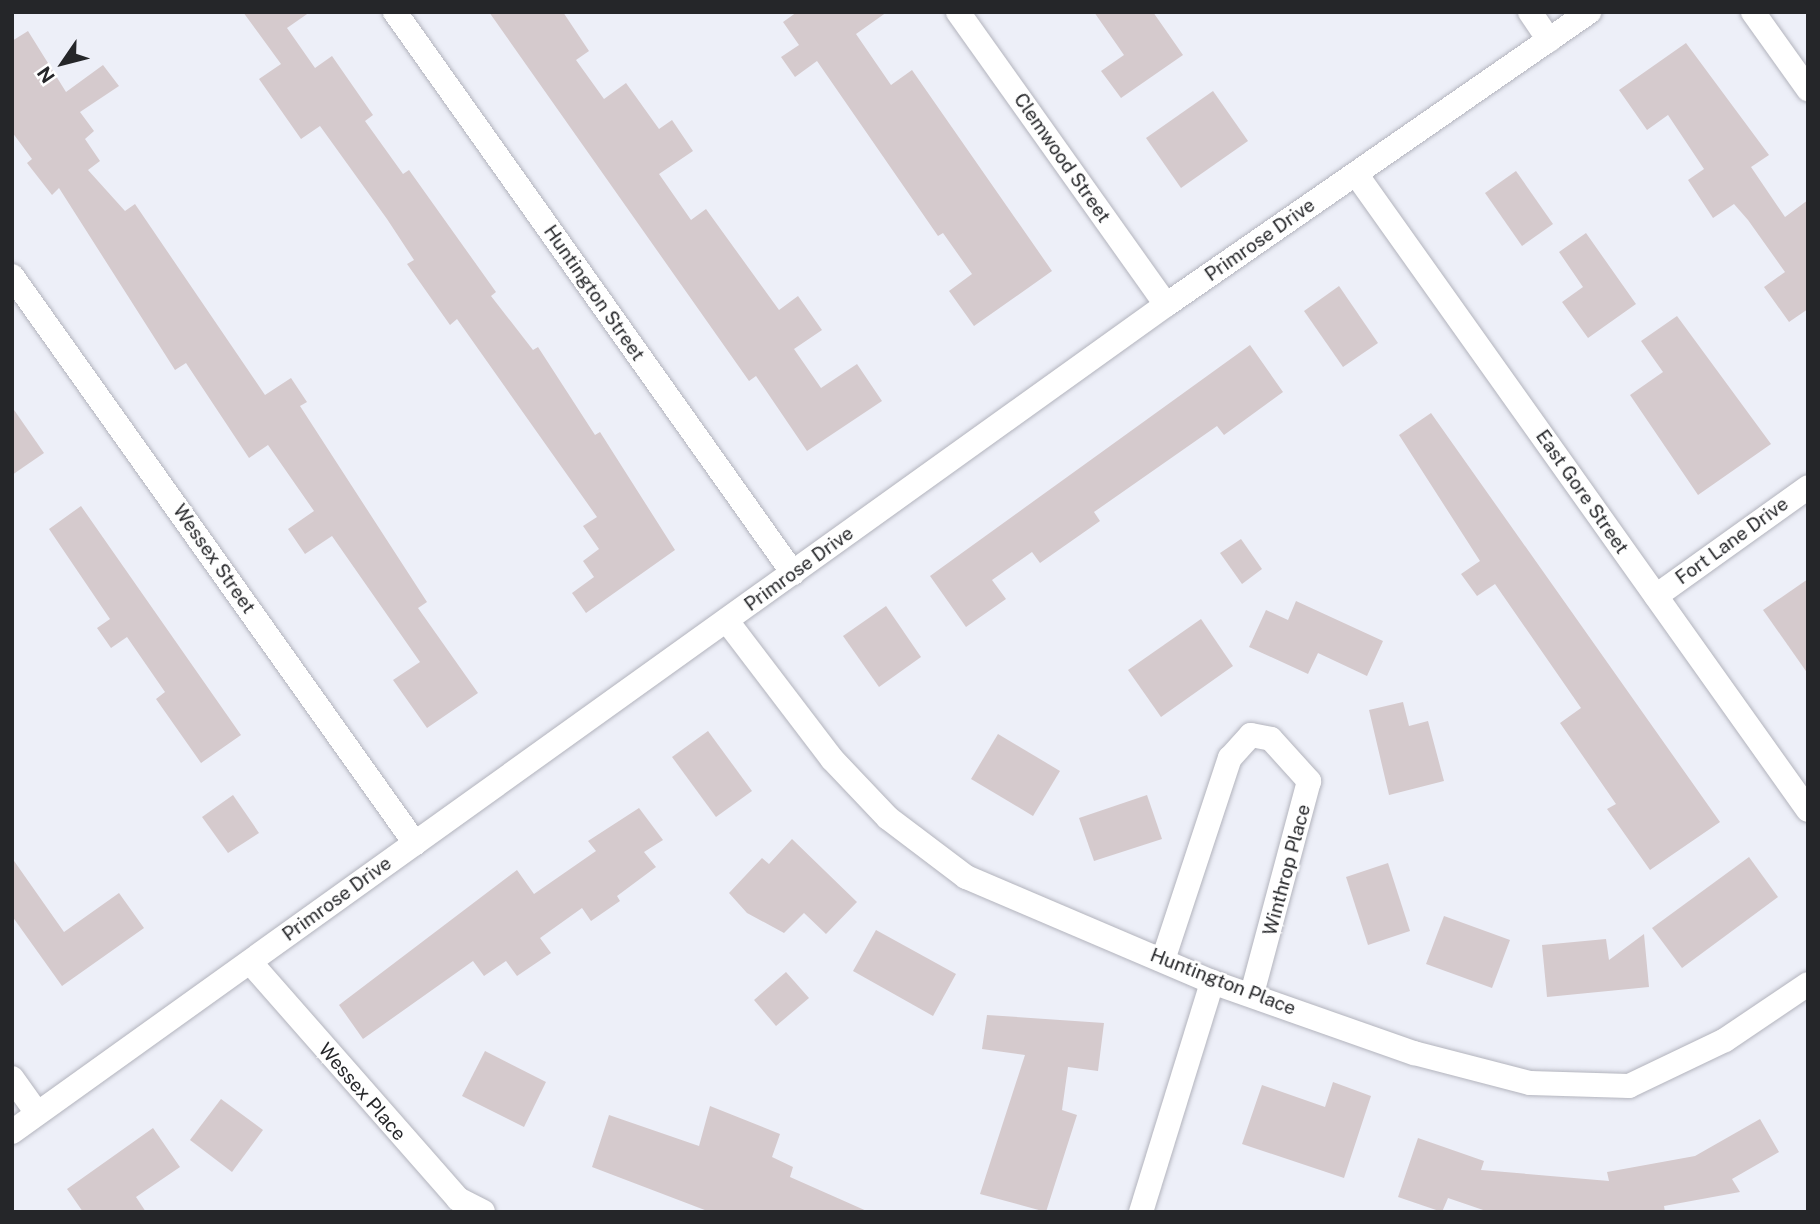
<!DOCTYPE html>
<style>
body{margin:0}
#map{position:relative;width:1820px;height:1224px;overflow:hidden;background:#edeff8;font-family:"Public Sans",sans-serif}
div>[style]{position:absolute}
.building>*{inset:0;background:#d5cacd}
.roads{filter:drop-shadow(0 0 2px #b3b4bd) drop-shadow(0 0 2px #b3b4bd)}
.street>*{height:24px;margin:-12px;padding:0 12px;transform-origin:12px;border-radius:12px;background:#fff}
span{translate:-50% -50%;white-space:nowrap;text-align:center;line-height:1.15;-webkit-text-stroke:5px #fff;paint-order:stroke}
.street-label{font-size:19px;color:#252629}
.frame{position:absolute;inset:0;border:14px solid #252629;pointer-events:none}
.north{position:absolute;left:28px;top:28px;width:70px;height:70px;-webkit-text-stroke:5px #fff;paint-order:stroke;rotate:235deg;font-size:19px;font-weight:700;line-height:28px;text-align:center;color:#252629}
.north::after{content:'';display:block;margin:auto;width:24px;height:32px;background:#252629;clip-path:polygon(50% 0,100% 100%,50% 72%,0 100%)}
</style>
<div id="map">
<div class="building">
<i style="clip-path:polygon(243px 12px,310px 12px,287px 28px,315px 68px,332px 56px,373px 115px,365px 121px,403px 174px,409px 170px,496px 292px,491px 296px,533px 350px,538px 347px,595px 435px,600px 432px,675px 550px,586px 613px,572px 593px,594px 577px,583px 561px,599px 549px,583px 526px,597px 517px,457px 319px,450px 325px,407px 264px,414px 260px,387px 219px,320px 126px,301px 139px,259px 79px,281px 64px)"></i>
<i style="clip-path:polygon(489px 12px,563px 12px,589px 51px,576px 60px,604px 99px,626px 83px,659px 129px,672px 120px,693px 151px,659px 174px,691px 220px,706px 209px,779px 310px,798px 296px,822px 330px,794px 349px,821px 388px,857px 364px,882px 401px,807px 451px,756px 376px,749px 381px)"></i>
<i style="clip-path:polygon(797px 12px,887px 12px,856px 34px,891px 85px,912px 70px,1052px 271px,974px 326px,949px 291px,972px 274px,943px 233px,938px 236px,817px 61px,795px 77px,781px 57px,799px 45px,783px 22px)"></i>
<i style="clip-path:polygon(1094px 12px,1153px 12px,1183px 55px,1121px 98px,1101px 71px,1124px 55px)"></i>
<i style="clip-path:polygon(28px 31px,66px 92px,103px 65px,119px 86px,80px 112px,94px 131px,85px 139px,100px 161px,88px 170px,125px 211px,135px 204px,265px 395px,291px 378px,307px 402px,300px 406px,427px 602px,418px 608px,478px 693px,427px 728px,393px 680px,420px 662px,332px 536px,305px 554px,288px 529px,314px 511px,268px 445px,249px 458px,186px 363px,175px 370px,59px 188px,52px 195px,27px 163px,32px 159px,12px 132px,12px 41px)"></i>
<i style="clip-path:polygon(1686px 43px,1769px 155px,1751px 167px,1785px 217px,1808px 200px,1808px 309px,1789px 322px,1764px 287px,1785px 272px,1748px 220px,1734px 204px,1713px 218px,1688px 180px,1704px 169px,1668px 115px,1647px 130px,1619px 90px)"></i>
<i style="clip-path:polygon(1213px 91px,1248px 141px,1181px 188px,1146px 138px)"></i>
<i style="clip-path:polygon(1516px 171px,1553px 224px,1522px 246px,1485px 193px)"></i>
<i style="clip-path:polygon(1586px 233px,1636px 304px,1588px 338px,1562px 302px,1583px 287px,1559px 252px)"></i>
<i style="clip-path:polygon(1339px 286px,1378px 343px,1343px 367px,1304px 311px)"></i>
<i style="clip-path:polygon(1677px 316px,1771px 444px,1698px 495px,1630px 395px,1663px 372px,1641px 341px)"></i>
<i style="clip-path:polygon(1250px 345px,1283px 392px,1224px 435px,1217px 426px,1094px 512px,1100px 521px,1040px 563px,1032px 552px,992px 580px,1006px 599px,966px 627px,930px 576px)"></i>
<i style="clip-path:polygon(12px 407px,44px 453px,12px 475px)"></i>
<i style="clip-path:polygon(1431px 413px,1720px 822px,1650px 870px,1607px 809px,1616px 804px,1560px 723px,1581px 708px,1495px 584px,1477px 596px,1461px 574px,1480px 561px,1399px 435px)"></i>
<i style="clip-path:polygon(81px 506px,241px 735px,201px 763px,156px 699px,165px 692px,127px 637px,111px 648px,97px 628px,110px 619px,49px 529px)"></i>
<i style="clip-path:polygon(1241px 539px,1262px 569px,1242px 584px,1220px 553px)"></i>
<i style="clip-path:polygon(1808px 579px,1808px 674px,1763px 610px)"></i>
<i style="clip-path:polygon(1296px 601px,1383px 641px,1367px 676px,1318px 653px,1308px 674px,1249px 647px,1266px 610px,1288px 620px)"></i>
<i style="clip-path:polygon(886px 606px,921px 657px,879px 687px,843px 636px)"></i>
<i style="clip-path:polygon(1201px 619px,1233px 666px,1161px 717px,1128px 670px)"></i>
<i style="clip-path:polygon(1403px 702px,1409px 726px,1428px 721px,1444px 781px,1389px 795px,1369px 710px)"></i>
<i style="clip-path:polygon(708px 731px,752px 791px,716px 817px,672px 757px)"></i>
<i style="clip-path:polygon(998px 734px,1060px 771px,1033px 816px,971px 779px)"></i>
<i style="clip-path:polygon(233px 795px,259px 833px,228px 853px,202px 817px)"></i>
<i style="clip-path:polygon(1147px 795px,1162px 839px,1094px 861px,1079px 818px)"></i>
<i style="clip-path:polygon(639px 808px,663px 840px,644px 852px,656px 867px,617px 896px,620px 901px,591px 921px,582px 908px,540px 938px,551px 953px,517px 976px,506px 961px,484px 976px,473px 961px,363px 1039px,339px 1005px,517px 870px,534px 894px,596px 851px,588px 841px)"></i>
<i style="clip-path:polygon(792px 839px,857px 902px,826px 934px,804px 913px,784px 933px,747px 913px,729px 893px,762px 858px,769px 864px)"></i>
<i style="clip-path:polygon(1749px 857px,1778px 897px,1682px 968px,1652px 928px)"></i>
<i style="clip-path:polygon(12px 858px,64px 932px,119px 893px,144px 928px,62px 986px,12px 916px)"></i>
<i style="clip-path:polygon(1388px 863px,1410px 931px,1368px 945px,1346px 877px)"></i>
<i style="clip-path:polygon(1444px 916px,1510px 940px,1492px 988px,1426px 964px)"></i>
<i style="clip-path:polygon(876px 930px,956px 974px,933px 1016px,853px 971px)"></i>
<i style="clip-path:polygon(1644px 934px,1649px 987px,1547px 997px,1542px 945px,1606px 939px,1609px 960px)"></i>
<i style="clip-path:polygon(786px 972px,809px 998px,776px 1026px,754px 1000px)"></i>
<i style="clip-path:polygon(987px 1015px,1104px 1023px,1098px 1071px,1068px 1067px,1062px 1110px,1077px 1115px,1046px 1212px,980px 1194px,1025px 1055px,982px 1049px)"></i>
<i style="clip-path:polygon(485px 1051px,546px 1082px,524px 1127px,462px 1096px)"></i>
<i style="clip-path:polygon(1333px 1082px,1371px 1096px,1344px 1178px,1242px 1144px,1262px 1085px,1325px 1107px)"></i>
<i style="clip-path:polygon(221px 1099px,263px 1130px,232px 1172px,190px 1140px)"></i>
<i style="clip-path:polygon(710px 1106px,780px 1134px,772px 1157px,793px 1167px,790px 1177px,869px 1212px,710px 1212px,592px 1167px,609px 1115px,699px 1146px)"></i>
<i style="clip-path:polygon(1760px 1119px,1779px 1152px,1732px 1179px,1740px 1192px,1664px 1206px,1665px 1212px,1489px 1212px,1448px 1198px,1442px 1212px,1398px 1197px,1418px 1138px,1484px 1161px,1481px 1170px,1609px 1181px,1607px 1172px,1695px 1156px)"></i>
<i style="clip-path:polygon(153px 1128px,180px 1167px,136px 1197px,146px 1212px,83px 1212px,67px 1189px)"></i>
</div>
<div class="roads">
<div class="street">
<i style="left:395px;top:12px;width:688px;rotate:54.65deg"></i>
<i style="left:958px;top:12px;width:359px;rotate:54.6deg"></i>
<i style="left:1530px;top:12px;width:34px;rotate:56deg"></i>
<i style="left:1753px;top:12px;width:95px;rotate:54.5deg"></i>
<i style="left:1356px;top:174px;width:780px;rotate:54.6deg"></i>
<i style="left:12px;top:276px;width:696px;rotate:54.6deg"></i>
<i style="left:1656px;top:596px;width:187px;rotate:-35.6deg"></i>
<i style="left:727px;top:621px;width:173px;rotate:52.7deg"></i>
<i style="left:832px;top:759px;width:81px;rotate:46.5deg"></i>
<i style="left:888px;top:818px;width:98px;rotate:37.1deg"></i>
<i style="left:966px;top:877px;width:267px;rotate:23.1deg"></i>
<i style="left:1212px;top:982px;width:214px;rotate:19.4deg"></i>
<i style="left:1414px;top:1053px;width:120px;rotate:14.5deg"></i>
<i style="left:1530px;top:1083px;width:99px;rotate:1.7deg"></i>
<i style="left:1629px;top:1086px;width:106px;rotate:-25.6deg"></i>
<i style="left:1725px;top:1040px;width:100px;rotate:-34deg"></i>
<i style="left:1163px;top:960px;width:213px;rotate:-71.7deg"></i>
<i style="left:1230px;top:758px;width:31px;rotate:-48deg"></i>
<i style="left:1251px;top:735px;width:20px;rotate:11deg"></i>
<i style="left:1271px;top:739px;width:57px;rotate:47.9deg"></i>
<i style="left:1309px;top:781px;width:220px;rotate:105deg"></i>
<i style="left:250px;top:962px;width:315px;rotate:48.7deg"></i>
<i style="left:458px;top:1199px;width:28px;rotate:27deg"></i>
<i style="left:12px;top:1078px;width:43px;rotate:54.5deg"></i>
<i style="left:12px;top:1132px;width:1420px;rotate:-35.63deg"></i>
<i style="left:1166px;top:305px;width:515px;rotate:-34.71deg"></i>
<i style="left:1141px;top:1212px;width:241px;rotate:-72.8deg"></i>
</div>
</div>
<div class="street-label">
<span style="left:1062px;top:158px;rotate:55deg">Clemwood Street</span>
<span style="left:1260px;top:240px;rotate:-35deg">Primrose Drive</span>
<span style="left:594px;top:293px;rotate:55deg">Huntington Street</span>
<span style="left:1582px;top:492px;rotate:55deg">East Gore Street</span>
<span style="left:1732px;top:541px;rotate:-36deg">Fort Lane Drive</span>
<span style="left:214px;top:559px;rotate:55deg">Wessex Street</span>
<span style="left:799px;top:569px;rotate:-36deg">Primrose Drive</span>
<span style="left:1287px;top:870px;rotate:-75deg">Winthrop Place</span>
<span style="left:337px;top:899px;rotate:-36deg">Primrose Drive</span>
<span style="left:1223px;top:982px;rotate:21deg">Huntington Place</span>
<span style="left:362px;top:1092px;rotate:49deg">Wessex Place</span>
</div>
<div class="frame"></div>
<div class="north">N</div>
</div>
